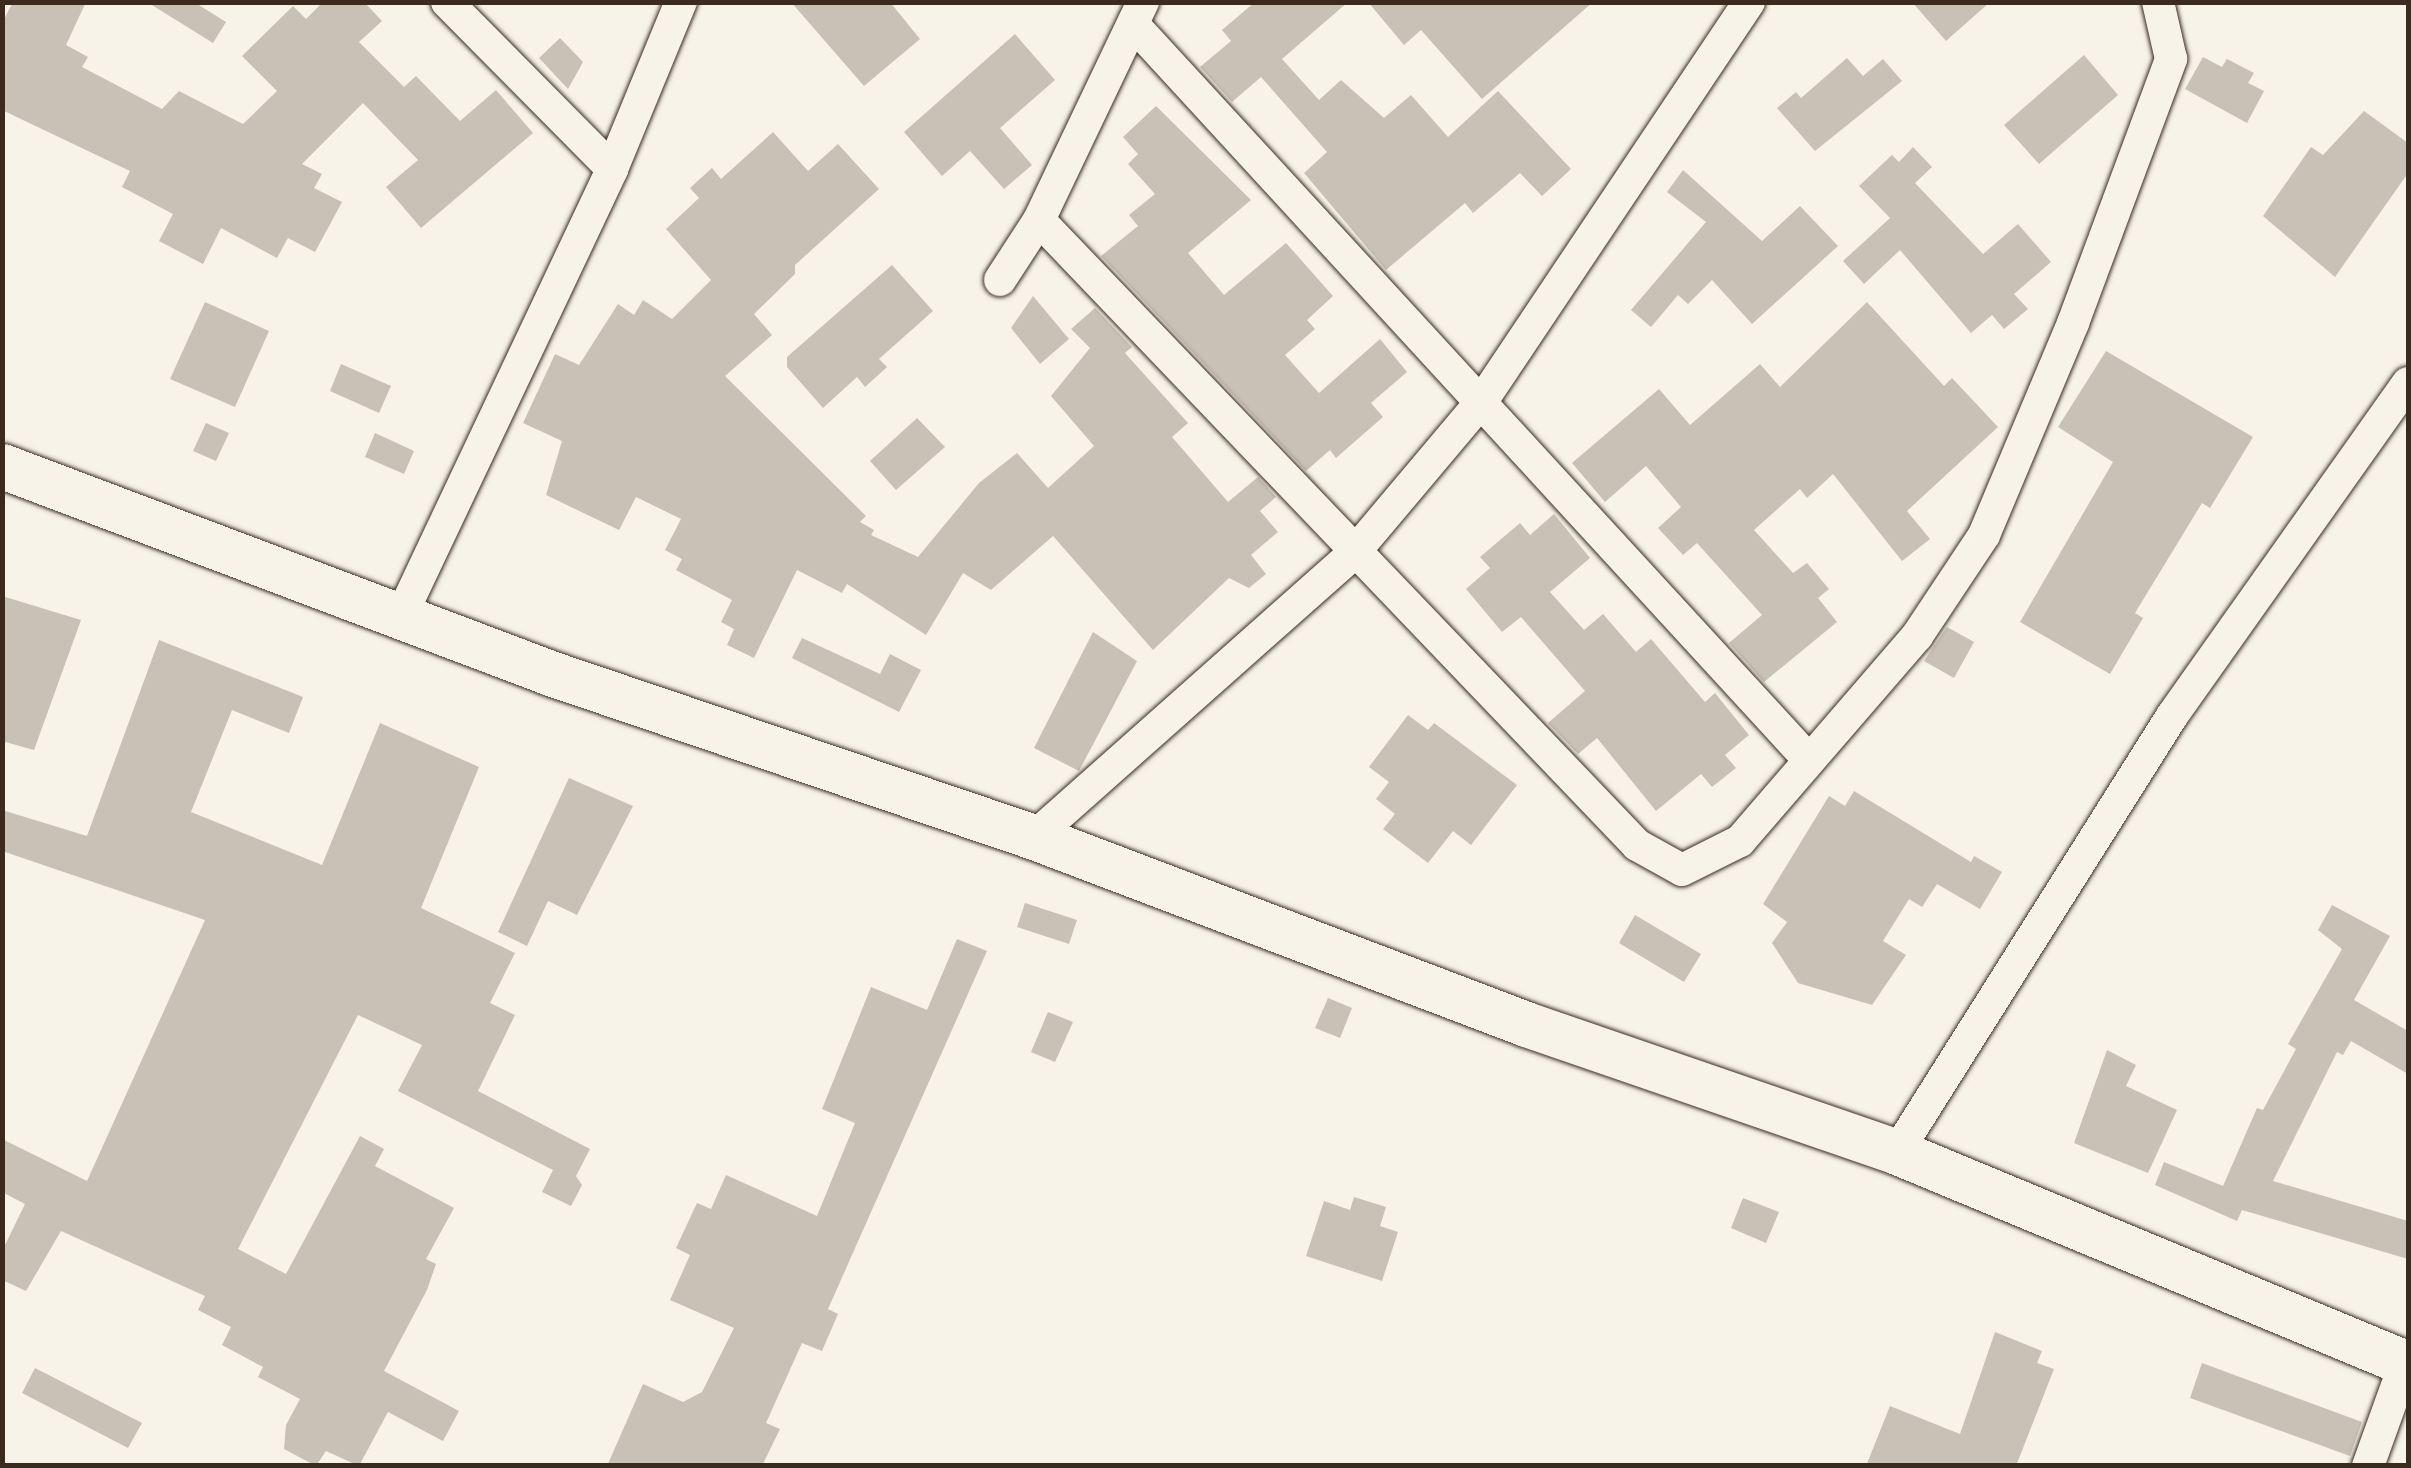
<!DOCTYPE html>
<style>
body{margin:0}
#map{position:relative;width:2411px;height:1468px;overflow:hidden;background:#f7f3e8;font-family:"Indie Flower",sans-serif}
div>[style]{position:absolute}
.building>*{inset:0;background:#c8c1b6}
.roads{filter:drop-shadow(0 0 2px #3b2a1e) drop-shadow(0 0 2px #3b2a1e)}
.street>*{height:32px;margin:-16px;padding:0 16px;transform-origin:16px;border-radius:16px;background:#f7f3e8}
.secondary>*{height:45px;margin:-22.5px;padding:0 22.5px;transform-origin:22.5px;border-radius:22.5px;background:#f7f3e8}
span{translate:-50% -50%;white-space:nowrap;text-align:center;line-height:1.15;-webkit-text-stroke:8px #f7f3e8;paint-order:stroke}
.frame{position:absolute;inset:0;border:5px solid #3b2a1e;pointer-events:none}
</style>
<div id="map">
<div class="building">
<i style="clip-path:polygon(13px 2px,86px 2px,66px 45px,88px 57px,82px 67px,162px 109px,179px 91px,243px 124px,277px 91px,242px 56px,293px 6px,306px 19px,323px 2px,364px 2px,382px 21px,359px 42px,404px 87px,416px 76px,460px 121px,496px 90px,533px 133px,421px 228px,386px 187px,418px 160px,363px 103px,302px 164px,322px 174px,314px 188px,342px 202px,315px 252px,288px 238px,277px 258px,221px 228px,203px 264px,159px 241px,173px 214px,122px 187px,130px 171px,2px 110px,2px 23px)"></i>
<i style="clip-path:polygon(147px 2px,194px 2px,226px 22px,213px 43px)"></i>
<i style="clip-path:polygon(791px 2px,890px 2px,920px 39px,864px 86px)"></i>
<i style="clip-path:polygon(1255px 2px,1348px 2px,1282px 59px,1319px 100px,1341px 80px,1384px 118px,1411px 95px,1448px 137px,1498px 91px,1571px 169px,1542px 196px,1520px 173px,1473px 213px,1465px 203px,1386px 270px,1304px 173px,1327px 152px,1261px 77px,1232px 102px,1200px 67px,1231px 41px,1222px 30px)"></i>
<i style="clip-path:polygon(1368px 2px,1593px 2px,1482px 99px,1421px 30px,1404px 45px)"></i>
<i style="clip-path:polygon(1912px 2px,1990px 2px,1946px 41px)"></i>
<i style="clip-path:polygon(1015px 34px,1055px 80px,1000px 128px,1032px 165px,1004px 189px,970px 151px,942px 176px,904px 132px)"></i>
<i style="clip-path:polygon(560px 38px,583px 62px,568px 89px,539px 58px)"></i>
<i style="clip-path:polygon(2084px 55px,2118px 95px,2039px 164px,2004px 125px)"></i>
<i style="clip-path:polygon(2203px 57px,2222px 67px,2227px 59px,2254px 73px,2248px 83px,2264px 91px,2247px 123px,2185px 89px)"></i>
<i style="clip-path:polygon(1847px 58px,1863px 76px,1883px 59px,1902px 81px,1815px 151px,1777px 108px,1796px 92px,1801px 98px)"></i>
<i style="clip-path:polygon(1156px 106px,1251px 200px,1188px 253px,1224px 295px,1286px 243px,1333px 296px,1307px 320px,1315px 329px,1285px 355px,1319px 393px,1380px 339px,1407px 372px,1371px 403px,1383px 417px,1336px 458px,1330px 450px,1306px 471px,1101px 256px,1138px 226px,1129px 215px,1155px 194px,1128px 164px,1138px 154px,1123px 137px)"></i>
<i style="clip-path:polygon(2364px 111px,2408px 143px,2408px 173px,2335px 277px,2263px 216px,2311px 147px,2323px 155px)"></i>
<i style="clip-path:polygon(773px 132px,808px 171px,838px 144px,879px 189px,795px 265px,795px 274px,754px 314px,772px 335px,725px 376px,866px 516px,860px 522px,874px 530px,871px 535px,918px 557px,979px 483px,1017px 453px,1048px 488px,1094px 446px,1051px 396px,1090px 348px,1071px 329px,1095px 308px,1132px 347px,1125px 353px,1188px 423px,1172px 437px,1228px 502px,1258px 477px,1276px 497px,1260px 511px,1278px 532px,1251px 555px,1266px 574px,1249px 588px,1229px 578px,1153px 650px,1053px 536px,991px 590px,963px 573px,926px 635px,847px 584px,842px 593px,797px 570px,754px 658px,727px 645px,734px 629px,721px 622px,732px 600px,676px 570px,682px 559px,665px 550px,681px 519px,636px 497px,619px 530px,546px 495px,562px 441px,523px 423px,555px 354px,579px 365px,618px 304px,634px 315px,643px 300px,672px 319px,711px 280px,666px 229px,699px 198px,690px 188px,712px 168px,721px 179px)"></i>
<i style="clip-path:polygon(1913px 147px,1932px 167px,1915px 183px,1983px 254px,2018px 224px,2051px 262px,2014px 294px,2028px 309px,2004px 329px,1992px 315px,1971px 333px,1900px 250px,1864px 284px,1843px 261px,1890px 218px,1859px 186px,1892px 155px,1899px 162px)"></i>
<i style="clip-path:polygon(1683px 170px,1762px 241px,1800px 206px,1838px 246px,1752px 324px,1712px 280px,1688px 304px,1678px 295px,1651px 327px,1631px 310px,1706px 222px,1667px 192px)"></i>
<i style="clip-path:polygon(892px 265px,933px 311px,879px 359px,887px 367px,865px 387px,857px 377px,823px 408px,787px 367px,787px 357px)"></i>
<i style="clip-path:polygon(1033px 296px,1069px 339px,1040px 364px,1011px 328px)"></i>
<i style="clip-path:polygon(205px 302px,269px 331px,235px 407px,170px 379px)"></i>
<i style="clip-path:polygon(1867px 302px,1944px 386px,1952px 378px,1998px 427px,1907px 511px,1930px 539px,1902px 561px,1833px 474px,1807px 498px,1800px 489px,1754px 530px,1793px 573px,1807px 563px,1829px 589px,1818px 598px,1837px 622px,1764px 682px,1729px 643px,1762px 615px,1697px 543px,1683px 555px,1658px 528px,1681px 507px,1646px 466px,1605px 502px,1572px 463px,1659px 389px,1690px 425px,1760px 364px,1780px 387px)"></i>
<i style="clip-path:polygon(2106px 351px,2253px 437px,2210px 508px,2202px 503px,2135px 613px,2143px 618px,2110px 674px,2020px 622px,2113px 462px,2058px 427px)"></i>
<i style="clip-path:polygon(341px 364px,391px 386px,379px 413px,330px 391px)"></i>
<i style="clip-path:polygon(917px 418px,945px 447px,896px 490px,870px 461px)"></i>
<i style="clip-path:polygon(206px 423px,229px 433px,216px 461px,193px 451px)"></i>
<i style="clip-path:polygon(375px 433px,414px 451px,404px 474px,365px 457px)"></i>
<i style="clip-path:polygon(1554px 514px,1590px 558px,1550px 592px,1584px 630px,1603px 614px,1636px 652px,1651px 639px,1705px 702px,1715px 693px,1749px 735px,1725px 755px,1736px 768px,1712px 787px,1701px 774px,1656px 811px,1597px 738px,1578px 754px,1548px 723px,1585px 691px,1521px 617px,1502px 632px,1466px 589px,1490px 568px,1480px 557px,1520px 523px,1530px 535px)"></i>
<i style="clip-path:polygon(2px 596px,81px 620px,34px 750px,2px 741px)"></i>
<i style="clip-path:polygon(1947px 627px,1974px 642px,1954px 678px,1924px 661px)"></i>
<i style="clip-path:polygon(1093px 632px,1137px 661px,1079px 771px,1034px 748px)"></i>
<i style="clip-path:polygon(802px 638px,880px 674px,890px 654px,921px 670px,899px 712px,792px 658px)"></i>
<i style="clip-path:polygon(159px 640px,303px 697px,289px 733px,232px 710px,191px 812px,322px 865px,380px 723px,479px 767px,421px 908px,515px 953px,490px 1003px,515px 1015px,478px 1091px,590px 1149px,576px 1176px,582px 1185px,571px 1206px,542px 1192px,553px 1170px,398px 1091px,422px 1045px,358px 1015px,238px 1249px,286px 1274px,360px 1136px,384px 1149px,375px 1166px,454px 1208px,426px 1259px,436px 1264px,427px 1290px,384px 1371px,459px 1411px,443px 1441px,388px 1412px,359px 1466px,326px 1451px,316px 1466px,284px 1449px,286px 1425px,300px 1399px,258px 1377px,263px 1367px,222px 1345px,231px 1327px,198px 1310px,205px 1296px,61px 1231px,26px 1291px,2px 1280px,2px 1251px,25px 1204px,2px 1192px,2px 1139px,87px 1181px,205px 920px,2px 851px,2px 810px,87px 836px)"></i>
<i style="clip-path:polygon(1408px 715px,1428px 730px,1434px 723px,1517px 785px,1471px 845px,1453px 831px,1428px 863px,1383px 829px,1395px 814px,1376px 799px,1389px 782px,1369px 767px)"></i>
<i style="clip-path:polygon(569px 778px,633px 806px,577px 915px,548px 901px,527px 946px,498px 932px)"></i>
<i style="clip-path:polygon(1854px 791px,1971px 862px,1974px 856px,2002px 872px,1980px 909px,1937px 884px,1922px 907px,1909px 899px,1883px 941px,1906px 955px,1872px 1005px,1798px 983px,1772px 943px,1787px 922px,1763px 904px,1829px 796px,1845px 806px)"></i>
<i style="clip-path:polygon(1025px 903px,1077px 920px,1069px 944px,1017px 927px)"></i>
<i style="clip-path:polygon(2332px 905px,2390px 936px,2354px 1000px,2408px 1031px,2408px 1074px,2351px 1041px,2343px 1055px,2337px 1052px,2273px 1181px,2408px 1221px,2408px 1259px,2242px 1210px,2237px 1221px,2155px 1185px,2164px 1162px,2223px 1186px,2257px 1108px,2263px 1110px,2296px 1049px,2288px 1044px,2342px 949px,2318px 930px)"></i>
<i style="clip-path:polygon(1635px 915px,1701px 954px,1684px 982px,1619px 943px)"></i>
<i style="clip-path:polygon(957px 939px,987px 951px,828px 1309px,838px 1314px,822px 1351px,802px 1343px,766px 1423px,780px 1429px,762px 1466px,607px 1466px,643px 1384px,683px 1402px,702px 1392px,734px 1328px,670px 1300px,690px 1255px,676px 1248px,697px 1203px,711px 1209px,726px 1175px,817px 1216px,855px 1123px,822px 1109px,871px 987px,927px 1010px)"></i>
<i style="clip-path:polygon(1328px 998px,1352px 1008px,1340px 1038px,1315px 1028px)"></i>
<i style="clip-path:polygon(1048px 1012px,1073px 1022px,1055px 1062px,1031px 1052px)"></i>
<i style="clip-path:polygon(2107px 1050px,2136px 1065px,2126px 1086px,2177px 1110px,2148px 1173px,2074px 1143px)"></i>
<i style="clip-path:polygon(1354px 1197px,1386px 1207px,1380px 1226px,1398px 1232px,1382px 1281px,1306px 1256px,1324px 1201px,1350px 1210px)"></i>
<i style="clip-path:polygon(1743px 1198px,1779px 1212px,1766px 1243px,1731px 1228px)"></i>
<i style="clip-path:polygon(1995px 1332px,2042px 1351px,2037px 1363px,2054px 1369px,2016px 1466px,1866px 1466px,1890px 1406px,1960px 1434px)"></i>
<i style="clip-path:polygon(2202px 1363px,2362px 1422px,2350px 1456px,2190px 1398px)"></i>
<i style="clip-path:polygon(35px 1368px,142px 1423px,128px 1448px,22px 1393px)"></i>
</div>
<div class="roads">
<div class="street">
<i style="left:447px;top:2px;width:235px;rotate:45.3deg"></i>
<i style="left:1133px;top:24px;width:999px;rotate:47.43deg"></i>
<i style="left:1039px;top:220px;width:865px;rotate:46.26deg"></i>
<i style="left:1637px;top:845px;width:51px;rotate:29.1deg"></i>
<i style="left:1682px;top:870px;width:65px;rotate:-26.6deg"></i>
<i style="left:1740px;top:841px;width:271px;rotate:-49.2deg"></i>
<i style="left:1917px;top:636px;width:121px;rotate:-56.4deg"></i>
<i style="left:1984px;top:535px;width:230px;rotate:-67.2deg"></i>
<i style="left:2073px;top:323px;width:282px;rotate:-69.6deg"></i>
<i style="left:2171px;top:59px;width:58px;rotate:-102.8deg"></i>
<i style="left:1000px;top:280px;width:72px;rotate:-57deg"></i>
<i style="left:1039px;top:220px;width:242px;rotate:-64.5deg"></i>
<i style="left:402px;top:614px;width:492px;rotate:-64.7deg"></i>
<i style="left:612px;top:169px;width:181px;rotate:-67.6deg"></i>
<i style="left:1034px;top:837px;width:426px;rotate:-41.6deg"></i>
<i style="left:1353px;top:554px;width:200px;rotate:-49.9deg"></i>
<i style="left:1482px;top:401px;width:480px;rotate:-56.2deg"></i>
<i style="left:1897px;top:1152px;width:515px;rotate:-57.76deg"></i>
<i style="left:2172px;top:716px;width:408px;rotate:-54.7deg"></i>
<i style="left:2368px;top:1466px;width:109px;rotate:-70.2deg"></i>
</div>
<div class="secondary">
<i style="left:2px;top:466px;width:589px;rotate:20.68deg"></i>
<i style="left:553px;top:674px;width:508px;rotate:18.72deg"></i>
<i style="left:1034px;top:837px;width:526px;rotate:20.81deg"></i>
<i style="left:1526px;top:1024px;width:392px;rotate:19deg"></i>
<i style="left:1897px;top:1152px;width:553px;rotate:22.53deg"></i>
</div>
</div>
<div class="frame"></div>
</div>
